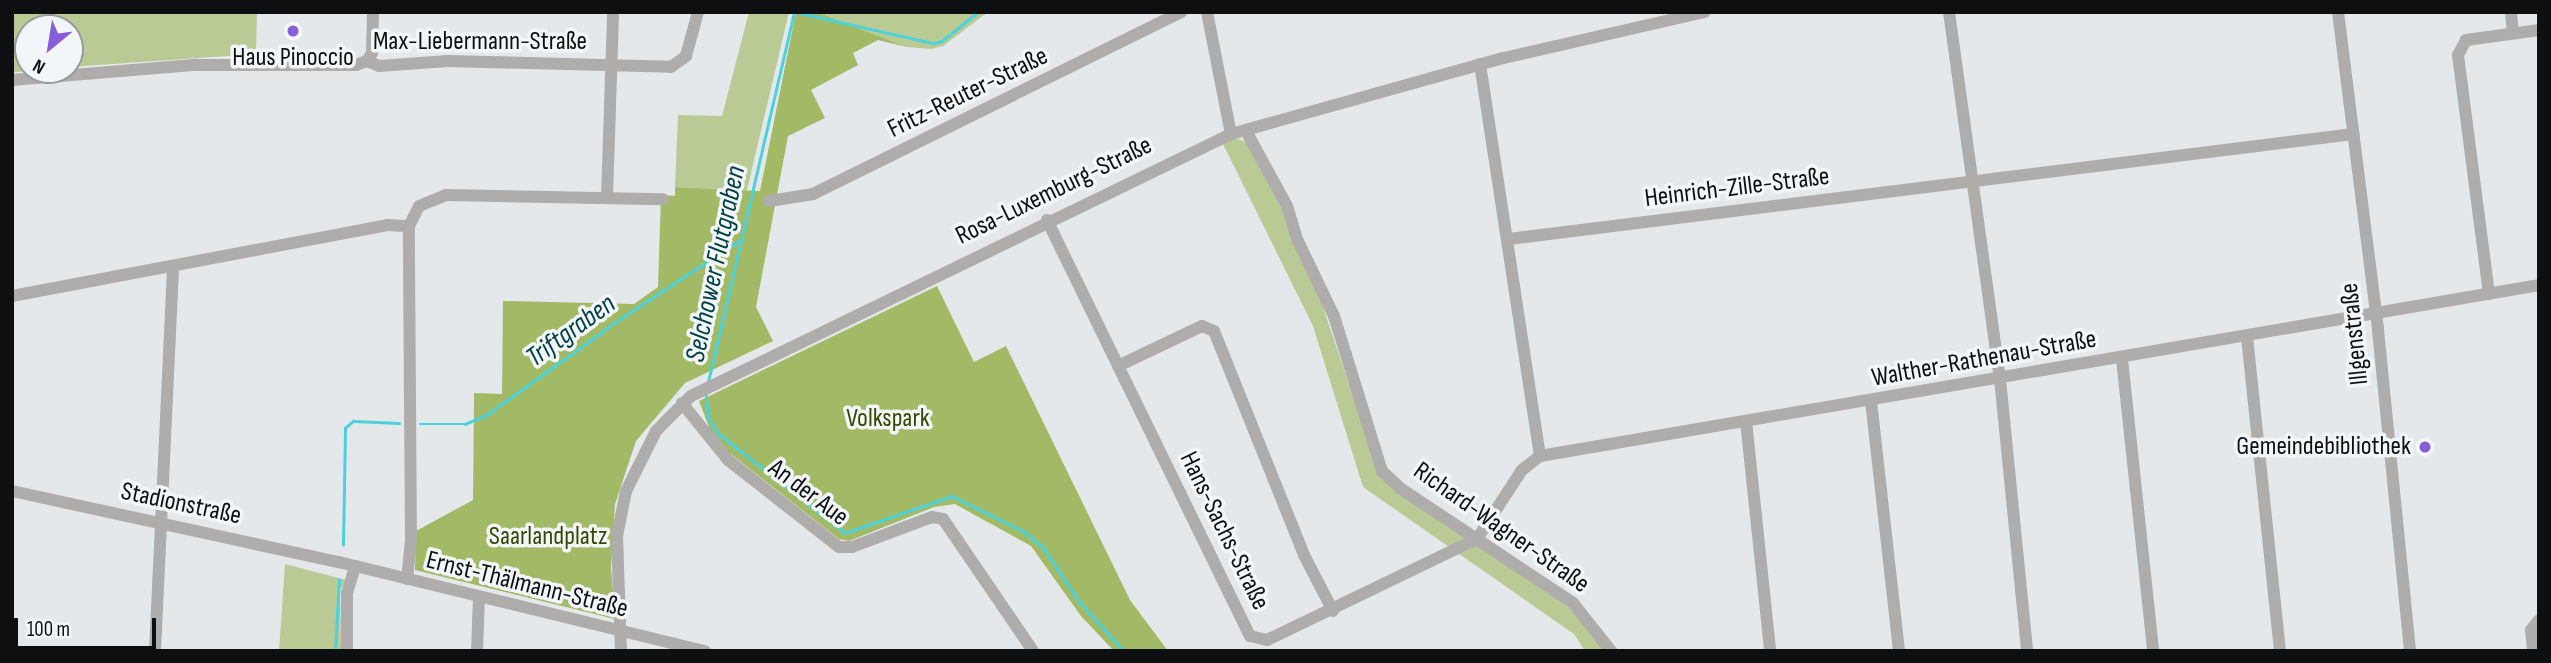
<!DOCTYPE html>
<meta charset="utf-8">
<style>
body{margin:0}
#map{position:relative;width:2551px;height:663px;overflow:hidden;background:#e5e8eb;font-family:"Sofia Sans Condensed",sans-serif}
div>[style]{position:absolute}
.green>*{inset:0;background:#b9ca95}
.forest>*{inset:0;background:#a2ba65}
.stream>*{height:2.5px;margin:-1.25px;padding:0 1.25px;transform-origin:1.25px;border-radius:1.25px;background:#4bd2dc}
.minor>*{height:12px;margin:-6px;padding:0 6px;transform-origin:6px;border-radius:6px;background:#aeadac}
.dots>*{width:19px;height:19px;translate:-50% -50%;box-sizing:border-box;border:4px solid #f3f6f8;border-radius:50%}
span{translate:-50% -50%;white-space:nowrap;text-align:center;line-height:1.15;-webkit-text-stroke:7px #f3f6f8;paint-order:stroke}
.street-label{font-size:26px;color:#0e0f10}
.poi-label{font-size:26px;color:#0e0f10}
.right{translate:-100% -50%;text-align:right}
.park-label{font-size:26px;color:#374603}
.water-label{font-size:28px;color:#004146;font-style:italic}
.frame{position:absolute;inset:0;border:14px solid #0e0f10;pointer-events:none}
.north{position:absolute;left:14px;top:14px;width:70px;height:70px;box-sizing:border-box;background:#f3f6f8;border:2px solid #979a9b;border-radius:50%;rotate:210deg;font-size:19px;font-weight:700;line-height:28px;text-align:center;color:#0e0f10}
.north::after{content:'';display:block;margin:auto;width:24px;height:32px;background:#875ed8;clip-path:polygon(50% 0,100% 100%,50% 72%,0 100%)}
.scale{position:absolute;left:14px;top:618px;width:142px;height:32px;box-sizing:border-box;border:4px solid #0e0f10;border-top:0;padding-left:9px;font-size:21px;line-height:24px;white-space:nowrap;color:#0e0f10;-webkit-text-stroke:5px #f3f6f8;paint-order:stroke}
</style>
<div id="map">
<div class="green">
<i style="clip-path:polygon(12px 12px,257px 12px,256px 54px,70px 67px,70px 28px,28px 28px,28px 70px,35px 70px,16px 72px,12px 71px)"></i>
<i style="clip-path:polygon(749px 12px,789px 12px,747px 190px,675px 187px,678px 115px,722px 116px)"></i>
<i style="clip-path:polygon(817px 12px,988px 12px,943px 46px,931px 49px,907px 47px)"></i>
<i style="clip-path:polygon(1235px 138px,1246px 142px,1279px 197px,1319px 295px,1377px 469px,1565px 603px,1606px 651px,1585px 651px,1574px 634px,1363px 487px,1313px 326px,1222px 142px)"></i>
<i style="clip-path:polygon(285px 564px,346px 580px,340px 590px,341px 651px,279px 651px)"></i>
</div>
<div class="forest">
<i style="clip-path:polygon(796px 12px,817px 12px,907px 47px,878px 40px,853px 53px,858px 65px,811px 90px,825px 118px,788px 136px,756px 307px,773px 341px,685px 383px,636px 441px,615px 504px,611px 567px,615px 619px,415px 570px,416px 531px,473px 500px,474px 393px,502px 394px,503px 301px,634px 304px,658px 287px,661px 195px,675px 196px,675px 187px,760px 191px)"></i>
<i style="clip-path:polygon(937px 286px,974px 362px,1006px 346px,1130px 600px,1168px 651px,1114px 651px,1081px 616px,1031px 546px,955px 504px,934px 507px,849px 541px,839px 539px,727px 451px,711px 432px,699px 401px)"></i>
</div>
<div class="stream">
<i style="left:796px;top:12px;width:140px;rotate:12.8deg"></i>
<i style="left:933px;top:43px;width:9px;rotate:-13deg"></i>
<i style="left:942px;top:41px;width:46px;rotate:-38.9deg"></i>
<i style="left:708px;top:382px;width:380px;rotate:-76.9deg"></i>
<i style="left:706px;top:392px;width:24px;rotate:85deg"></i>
<i style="left:708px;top:416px;width:20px;rotate:60deg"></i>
<i style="left:718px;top:433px;width:162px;rotate:38.2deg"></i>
<i style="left:845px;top:533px;width:113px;rotate:-19.1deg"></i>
<i style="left:952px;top:496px;width:79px;rotate:26.2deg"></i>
<i style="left:1023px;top:531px;width:26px;rotate:39deg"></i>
<i style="left:1043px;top:547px;width:66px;rotate:56.1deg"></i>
<i style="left:1080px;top:602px;width:66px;rotate:48.1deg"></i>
<i style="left:420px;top:424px;width:45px"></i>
<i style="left:465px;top:424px;width:25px;rotate:-23deg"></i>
<i style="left:488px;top:414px;width:163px;rotate:-35.7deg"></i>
<i style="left:620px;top:319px;width:140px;rotate:-33.3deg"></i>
<i style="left:343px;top:545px;width:117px;rotate:-89deg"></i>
<i style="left:345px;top:428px;width:11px;rotate:-41deg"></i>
<i style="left:353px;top:421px;width:46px;rotate:2.5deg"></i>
<i style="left:335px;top:651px;width:71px;rotate:-86.8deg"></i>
</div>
<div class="minor">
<i style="left:1207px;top:12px;width:124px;rotate:78.9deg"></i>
<i style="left:1949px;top:12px;width:371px;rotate:82.1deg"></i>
<i style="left:2000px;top:379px;width:273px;rotate:84.3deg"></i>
<i style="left:2338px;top:12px;width:321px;rotate:82.8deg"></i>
<i style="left:2378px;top:330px;width:323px;rotate:84.3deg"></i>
<i style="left:2511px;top:12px;width:21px;rotate:85deg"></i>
<i style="left:367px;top:61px;width:9px;rotate:-58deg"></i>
<i style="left:372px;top:53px;width:41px;rotate:-88.6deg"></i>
<i style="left:1480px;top:64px;width:397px;rotate:81.3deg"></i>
<i style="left:12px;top:80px;width:185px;rotate:-4.7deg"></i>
<i style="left:196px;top:65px;width:160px"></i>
<i style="left:356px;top:65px;width:12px;rotate:-20deg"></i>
<i style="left:367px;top:61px;width:13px;rotate:23deg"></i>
<i style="left:379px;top:66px;width:69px;rotate:-4.1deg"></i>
<i style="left:448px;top:61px;width:223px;rotate:1.5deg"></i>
<i style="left:671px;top:67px;width:19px;rotate:-36deg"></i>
<i style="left:686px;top:56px;width:46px;rotate:-74.7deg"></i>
<i style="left:1246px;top:131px;width:85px;rotate:61.3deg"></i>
<i style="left:1287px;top:206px;width:37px;rotate:73deg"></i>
<i style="left:1298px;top:241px;width:83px;rotate:64.4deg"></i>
<i style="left:1334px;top:316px;width:162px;rotate:72.8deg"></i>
<i style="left:1382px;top:471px;width:25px;rotate:43deg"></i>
<i style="left:1400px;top:488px;width:208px;rotate:33.6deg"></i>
<i style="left:1573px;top:603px;width:61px;rotate:51.6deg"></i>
<i style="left:607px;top:197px;width:185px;rotate:-88.1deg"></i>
<i style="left:769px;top:201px;width:45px;rotate:-9deg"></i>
<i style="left:813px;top:194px;width:411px;rotate:-26.3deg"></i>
<i style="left:1047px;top:220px;width:463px;rotate:64deg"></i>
<i style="left:1250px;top:636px;width:17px;rotate:13deg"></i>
<i style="left:1267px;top:640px;width:233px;rotate:-25.7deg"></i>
<i style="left:1509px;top:239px;width:851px;rotate:-7.09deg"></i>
<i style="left:2489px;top:294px;width:241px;rotate:-97.4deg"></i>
<i style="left:2458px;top:55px;width:17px;rotate:-62deg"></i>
<i style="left:2466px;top:40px;width:74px;rotate:-7.8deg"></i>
<i style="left:12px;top:296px;width:382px;rotate:-10.7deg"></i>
<i style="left:387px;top:225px;width:22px;rotate:3deg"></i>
<i style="left:2247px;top:337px;width:316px;rotate:84deg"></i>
<i style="left:2122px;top:359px;width:294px;rotate:83.9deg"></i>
<i style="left:1118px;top:366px;width:93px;rotate:-25.5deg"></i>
<i style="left:1202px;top:326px;width:13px;rotate:23deg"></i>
<i style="left:1214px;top:331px;width:241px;rotate:68.1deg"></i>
<i style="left:1304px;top:555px;width:63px;rotate:62.6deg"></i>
<i style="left:1871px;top:401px;width:252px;rotate:83.6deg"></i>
<i style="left:682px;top:403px;width:73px;rotate:51.1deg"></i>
<i style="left:728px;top:460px;width:141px;rotate:38.1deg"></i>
<i style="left:839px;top:547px;width:13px"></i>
<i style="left:852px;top:547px;width:85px;rotate:-20.6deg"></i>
<i style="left:932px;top:517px;width:11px;rotate:10deg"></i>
<i style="left:943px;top:519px;width:160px;rotate:55.7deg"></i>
<i style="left:1746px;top:421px;width:231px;rotate:84deg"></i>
<i style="left:12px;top:491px;width:335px;rotate:12.3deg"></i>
<i style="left:339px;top:562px;width:377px;rotate:13.7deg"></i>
<i style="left:1477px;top:539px;width:82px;rotate:-56.9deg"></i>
<i style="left:1522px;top:470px;width:23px;rotate:-38deg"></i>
<i style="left:1540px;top:456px;width:1014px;rotate:-9.71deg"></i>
<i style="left:407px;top:579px;width:36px;rotate:-84deg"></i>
<i style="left:411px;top:543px;width:317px;rotate:-90.4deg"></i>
<i style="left:409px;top:226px;width:22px;rotate:-63deg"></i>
<i style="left:419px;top:206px;width:29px;rotate:-22deg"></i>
<i style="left:446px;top:195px;width:217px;rotate:1.1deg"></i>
<i style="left:155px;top:651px;width:384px;rotate:-87.3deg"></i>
<i style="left:347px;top:651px;width:58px;rotate:-90deg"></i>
<i style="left:347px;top:593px;width:28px;rotate:-73deg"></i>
<i style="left:477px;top:651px;width:54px;rotate:-87.9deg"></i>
<i style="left:621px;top:651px;width:115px;rotate:-92deg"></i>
<i style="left:617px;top:536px;width:46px;rotate:-78.7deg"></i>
<i style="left:626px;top:491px;width:67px;rotate:-63.4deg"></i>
<i style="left:656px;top:431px;width:49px;rotate:-45deg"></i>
<i style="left:691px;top:396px;width:600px;rotate:-25.88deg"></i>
<i style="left:1231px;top:134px;width:283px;rotate:-15.6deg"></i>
<i style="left:1504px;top:58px;width:206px;rotate:-12.9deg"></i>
<i style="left:2533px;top:651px;width:21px;rotate:-95deg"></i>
<i style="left:2531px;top:630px;width:13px;rotate:-51deg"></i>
</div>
<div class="dots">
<i style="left:293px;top:31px;background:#875ed8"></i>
<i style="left:2425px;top:447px;background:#875ed8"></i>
</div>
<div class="street-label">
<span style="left:480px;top:42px">Max-Liebermann-Straße</span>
<span style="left:968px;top:93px;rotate:-26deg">Fritz-Reuter-Straße</span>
<span style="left:1737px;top:188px;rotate:-7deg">Heinrich-Zille-Straße</span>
<span style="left:1054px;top:191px;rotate:-26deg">Rosa-Luxemburg-Straße</span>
<span style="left:2355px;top:334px;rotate:-96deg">Illgenstraße</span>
<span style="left:1984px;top:359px;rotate:-10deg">Walther-Rathenau-Straße</span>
<span style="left:808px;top:493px;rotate:37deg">An der Aue</span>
<span style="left:181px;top:504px;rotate:12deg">Stadionstraße</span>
<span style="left:1501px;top:528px;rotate:35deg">Richard-Wagner-Straße</span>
<span style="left:1224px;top:531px;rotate:64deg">Hans-Sachs-Straße</span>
<span style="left:527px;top:585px;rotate:14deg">Ernst-Thälmann-Straße</span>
</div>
<div class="poi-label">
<span style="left:293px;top:58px">Haus Pinoccio</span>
<span class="right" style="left:2411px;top:447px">Gemeindebibliothek</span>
</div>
<div class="park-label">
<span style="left:888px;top:419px">Volkspark</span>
<span style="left:548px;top:537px">Saarlandplatz</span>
</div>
<div class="water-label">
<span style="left:716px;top:264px;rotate:-78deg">Selchower Flutgraben</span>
<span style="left:571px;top:331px;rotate:-36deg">Triftgraben</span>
</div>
<div class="frame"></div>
<div class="north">N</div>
<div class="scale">100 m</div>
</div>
